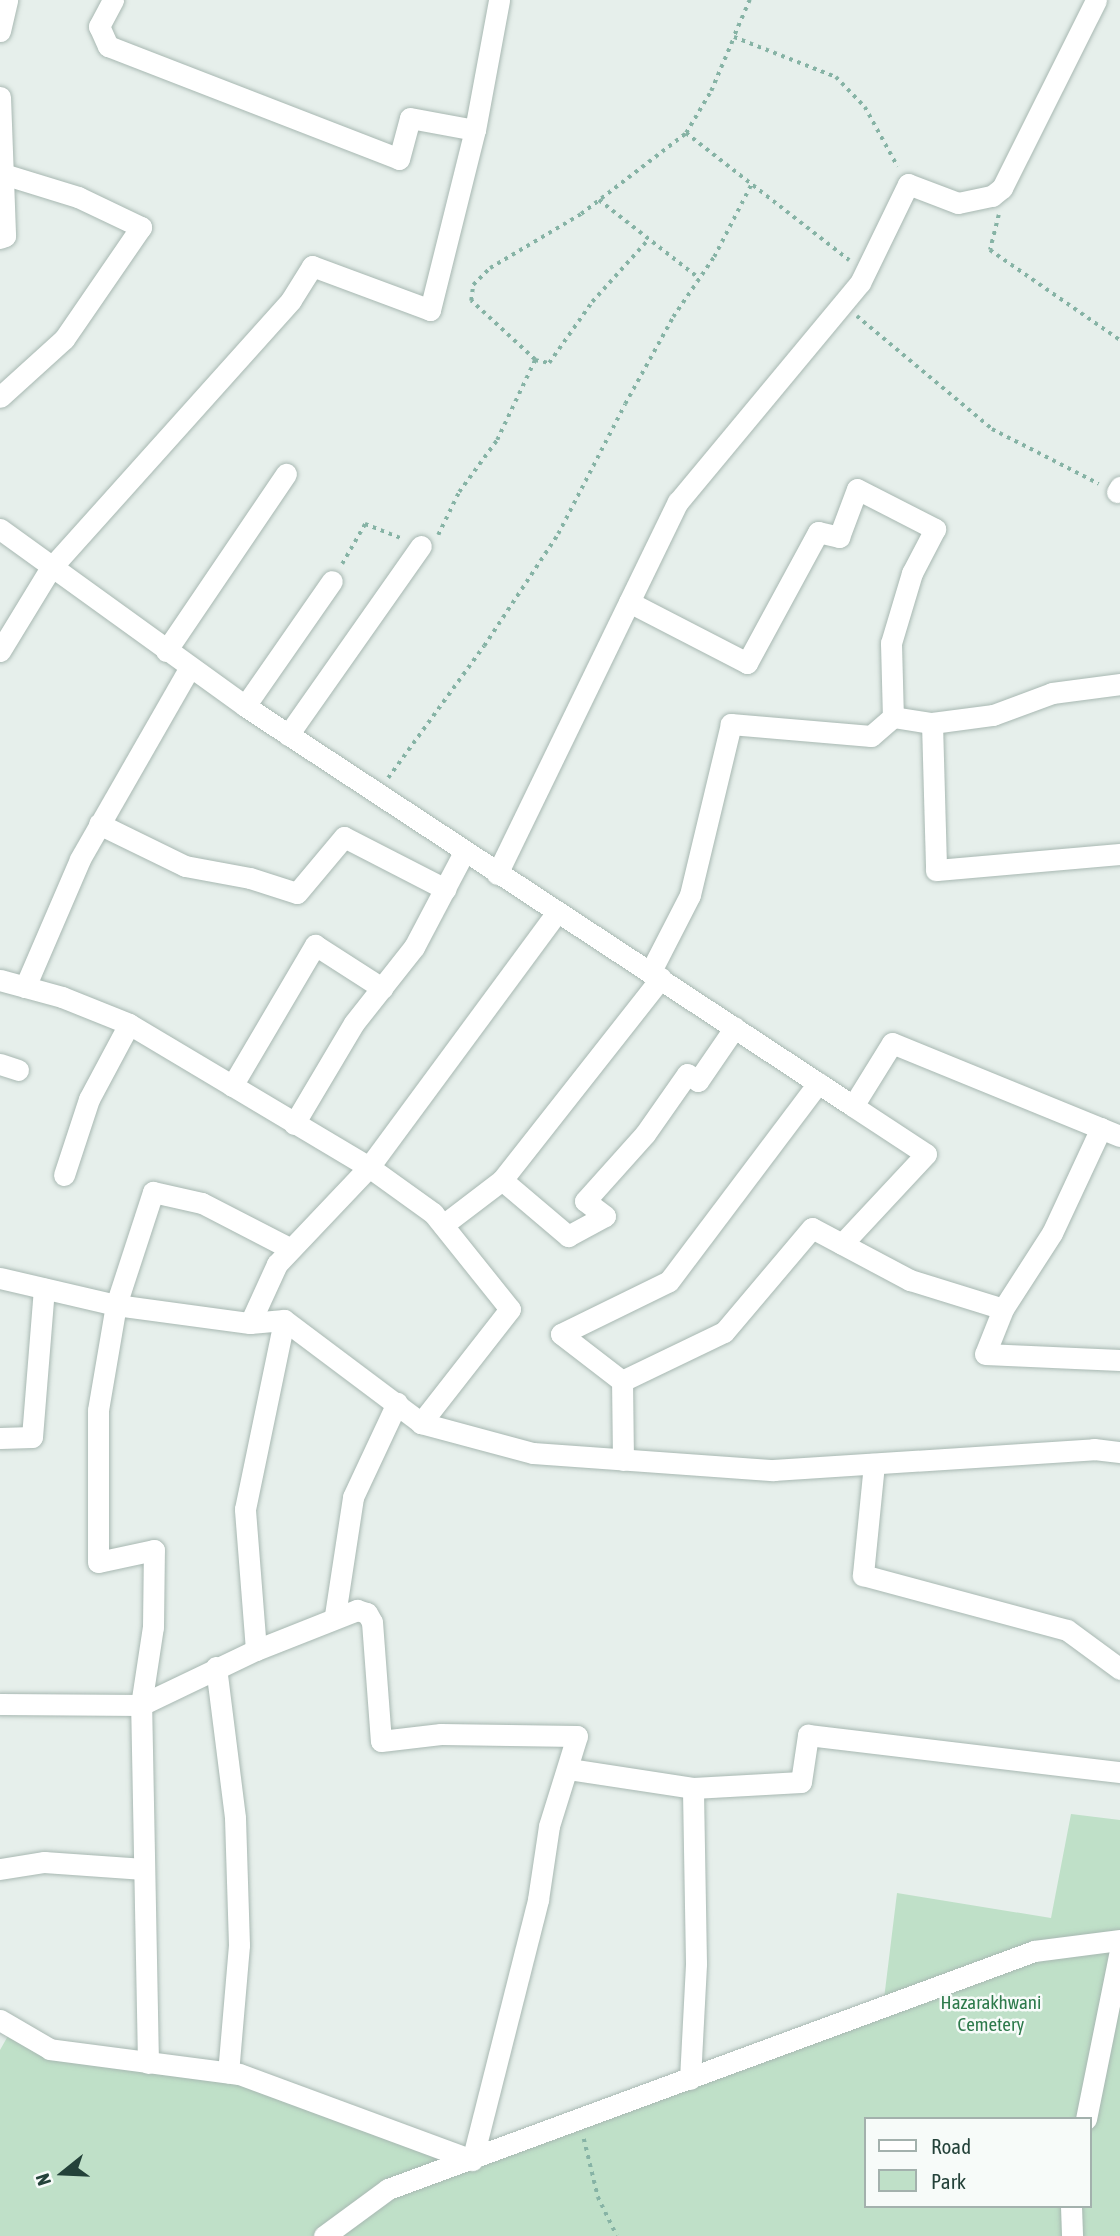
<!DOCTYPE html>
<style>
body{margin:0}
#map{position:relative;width:1120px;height:2236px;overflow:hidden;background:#e6efeb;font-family:"Asap Condensed",sans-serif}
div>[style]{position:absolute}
.green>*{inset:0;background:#bfe0c8}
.path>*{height:3.5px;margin-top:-1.75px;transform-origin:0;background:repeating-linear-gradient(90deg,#86b3a5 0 3.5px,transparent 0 8.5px)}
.roads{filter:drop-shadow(0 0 2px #a8b8b2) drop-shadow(0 0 2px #a8b8b2)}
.street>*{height:21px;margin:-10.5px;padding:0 10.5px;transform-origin:10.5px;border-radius:10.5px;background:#fff}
.secondary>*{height:21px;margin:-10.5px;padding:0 10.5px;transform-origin:10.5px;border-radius:10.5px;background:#fff}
span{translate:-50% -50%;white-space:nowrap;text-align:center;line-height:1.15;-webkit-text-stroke:5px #f7fbf9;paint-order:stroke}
.park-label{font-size:19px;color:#2d7a4b}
.legend{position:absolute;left:864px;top:2117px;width:228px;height:91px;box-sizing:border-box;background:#f7fbf9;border:2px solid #a3b1ad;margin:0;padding:9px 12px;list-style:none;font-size:21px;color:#24423a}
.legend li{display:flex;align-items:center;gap:14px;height:35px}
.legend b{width:35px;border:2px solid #a3b1ad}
.north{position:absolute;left:28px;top:2138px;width:70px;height:70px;-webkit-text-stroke:5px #f7fbf9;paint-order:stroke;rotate:252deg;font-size:19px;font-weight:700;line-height:28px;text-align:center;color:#24423a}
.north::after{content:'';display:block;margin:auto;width:24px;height:32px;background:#24423a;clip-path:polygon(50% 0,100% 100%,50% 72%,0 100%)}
</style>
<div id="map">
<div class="green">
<i style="clip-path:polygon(evenodd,1071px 1814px,1120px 1820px,1120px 2236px,0 2236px,0 2050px,13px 2027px,51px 2049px,239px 2074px,472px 2160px,883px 2007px,897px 1893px,1051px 1918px,1071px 1814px,866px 2119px,1090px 2119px,1090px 2206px,866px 2206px,866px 2119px)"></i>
</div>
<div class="path">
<i style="left:750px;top:0;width:40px;rotate:113.4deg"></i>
<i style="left:734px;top:37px;width:110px;rotate:21.4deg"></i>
<i style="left:836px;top:77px;width:42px;rotate:46deg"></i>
<i style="left:865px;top:107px;width:68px;rotate:61.2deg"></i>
<i style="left:686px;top:133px;width:207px;rotate:37.9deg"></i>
<i style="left:599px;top:200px;width:127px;rotate:38deg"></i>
<i style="left:999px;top:215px;width:36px;rotate:104deg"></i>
<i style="left:990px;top:250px;width:158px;rotate:34.7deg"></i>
<i style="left:857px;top:316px;width:176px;rotate:39.9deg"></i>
<i style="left:992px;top:429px;width:120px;rotate:27.2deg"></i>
<i style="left:535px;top:360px;width:87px;rotate:-137.3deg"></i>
<i style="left:471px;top:301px;width:16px;rotate:-83deg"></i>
<i style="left:473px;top:285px;width:24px;rotate:-45deg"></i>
<i style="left:490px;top:268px;width:106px;rotate:-30.7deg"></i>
<i style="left:581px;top:214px;width:133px;rotate:-37.6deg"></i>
<i style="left:686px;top:133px;width:49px;rotate:-59.2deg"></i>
<i style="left:711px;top:91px;width:59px;rotate:-66.9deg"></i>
<i style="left:438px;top:535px;width:48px;rotate:-64deg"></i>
<i style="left:459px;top:492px;width:64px;rotate:-53.8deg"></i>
<i style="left:497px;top:440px;width:89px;rotate:-64.6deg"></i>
<i style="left:535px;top:360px;width:14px;rotate:12deg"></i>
<i style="left:549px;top:363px;width:75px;rotate:-54.8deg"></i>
<i style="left:592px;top:302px;width:82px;rotate:-48deg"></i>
<i style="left:342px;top:564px;width:46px;rotate:-60.1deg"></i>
<i style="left:365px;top:524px;width:41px;rotate:21.5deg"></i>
<i style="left:388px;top:778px;width:163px;rotate:-54deg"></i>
<i style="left:484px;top:646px;width:134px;rotate:-56.5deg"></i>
<i style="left:558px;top:534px;width:146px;rotate:-62.7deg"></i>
<i style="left:625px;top:404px;width:99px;rotate:-61.1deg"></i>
<i style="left:673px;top:317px;width:73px;rotate:-55.7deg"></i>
<i style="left:714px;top:257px;width:83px;rotate:-62.8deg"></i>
<i style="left:584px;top:2139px;width:60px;rotate:76.4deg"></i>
<i style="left:598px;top:2197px;width:43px;rotate:64deg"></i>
</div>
<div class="roads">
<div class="street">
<i style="left:113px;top:0;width:30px;rotate:118deg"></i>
<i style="left:99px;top:26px;width:22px;rotate:66deg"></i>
<i style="left:108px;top:46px;width:312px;rotate:21.2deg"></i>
<i style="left:399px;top:159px;width:42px;rotate:-75deg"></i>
<i style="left:410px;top:118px;width:66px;rotate:10.5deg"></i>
<i style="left:0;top:31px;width:32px;rotate:-77deg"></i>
<i style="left:0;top:97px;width:139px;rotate:87.9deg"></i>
<i style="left:5px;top:236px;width:5px;rotate:158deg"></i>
<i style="left:0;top:173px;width:82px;rotate:17.1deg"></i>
<i style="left:78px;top:197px;width:70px;rotate:25.5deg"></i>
<i style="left:141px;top:227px;width:136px;rotate:124.5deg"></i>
<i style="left:64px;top:339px;width:86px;rotate:137.8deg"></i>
<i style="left:1117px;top:492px;width:6px;rotate:-59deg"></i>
<i style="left:0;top:529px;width:302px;rotate:35.8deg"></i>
<i style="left:245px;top:706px;width:728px;rotate:33.34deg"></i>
<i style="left:853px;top:1106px;width:74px;rotate:-58.2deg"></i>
<i style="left:892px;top:1043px;width:246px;rotate:22.2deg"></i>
<i style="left:629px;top:602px;width:133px;rotate:27.3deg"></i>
<i style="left:747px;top:663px;width:149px;rotate:-61.5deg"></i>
<i style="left:818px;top:532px;width:22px;rotate:13deg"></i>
<i style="left:839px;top:537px;width:51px;rotate:-69.4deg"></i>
<i style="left:857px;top:489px;width:88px;rotate:27.1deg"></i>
<i style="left:935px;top:529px;width:50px;rotate:117.6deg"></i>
<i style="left:912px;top:573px;width:73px;rotate:106.7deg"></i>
<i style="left:891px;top:643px;width:74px;rotate:88.5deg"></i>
<i style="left:893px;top:717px;width:29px;rotate:139deg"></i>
<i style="left:871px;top:736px;width:141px;rotate:-175.1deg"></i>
<i style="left:731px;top:724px;width:176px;rotate:103.5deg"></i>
<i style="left:690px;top:895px;width:85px;rotate:117.2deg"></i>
<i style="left:0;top:651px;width:96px;rotate:-58.6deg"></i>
<i style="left:50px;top:569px;width:361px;rotate:-48.1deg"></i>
<i style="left:291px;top:300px;width:40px;rotate:-58deg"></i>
<i style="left:312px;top:266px;width:126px;rotate:20.4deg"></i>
<i style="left:430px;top:310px;width:186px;rotate:-76deg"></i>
<i style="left:475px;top:130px;width:132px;rotate:-79.5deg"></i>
<i style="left:166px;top:651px;width:214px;rotate:-55.9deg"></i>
<i style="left:245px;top:706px;width:152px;rotate:-55.2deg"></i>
<i style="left:893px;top:717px;width:39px;rotate:9deg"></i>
<i style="left:932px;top:723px;width:62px;rotate:-7.5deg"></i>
<i style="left:993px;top:715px;width:63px;rotate:-20.4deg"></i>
<i style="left:1052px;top:693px;width:69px;rotate:-7.5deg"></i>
<i style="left:932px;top:723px;width:147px;rotate:88.4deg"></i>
<i style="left:936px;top:870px;width:185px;rotate:-5deg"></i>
<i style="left:288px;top:735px;width:231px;rotate:-54.9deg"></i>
<i style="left:99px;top:824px;width:96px;rotate:26deg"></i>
<i style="left:185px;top:866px;width:66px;rotate:10.5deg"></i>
<i style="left:250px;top:878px;width:49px;rotate:17.7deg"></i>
<i style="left:297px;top:893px;width:73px;rotate:-50deg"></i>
<i style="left:344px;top:837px;width:114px;rotate:27.2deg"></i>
<i style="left:497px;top:874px;width:414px;rotate:-64.1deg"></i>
<i style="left:678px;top:502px;width:285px;rotate:-50.3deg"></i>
<i style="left:860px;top:283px;width:110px;rotate:-64.1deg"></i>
<i style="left:908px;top:184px;width:53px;rotate:20.8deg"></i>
<i style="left:958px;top:203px;width:35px;rotate:-12deg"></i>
<i style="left:992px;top:196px;width:13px;rotate:-39deg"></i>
<i style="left:1002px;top:188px;width:210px;rotate:-63.4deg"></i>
<i style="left:0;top:980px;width:64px;rotate:15.3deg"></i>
<i style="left:62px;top:997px;width:72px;rotate:21.9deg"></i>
<i style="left:129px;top:1024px;width:279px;rotate:30.8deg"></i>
<i style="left:369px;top:1167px;width:79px;rotate:35.7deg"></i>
<i style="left:433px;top:1213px;width:123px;rotate:51.3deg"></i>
<i style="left:510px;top:1309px;width:145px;rotate:128deg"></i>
<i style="left:25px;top:987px;width:139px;rotate:-66.7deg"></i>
<i style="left:80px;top:859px;width:221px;rotate:-60.2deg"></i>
<i style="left:0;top:1064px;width:19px;rotate:18deg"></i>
<i style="left:232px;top:1086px;width:164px;rotate:-59.5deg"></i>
<i style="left:315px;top:945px;width:80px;rotate:32.7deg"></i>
<i style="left:294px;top:1124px;width:117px;rotate:-59.3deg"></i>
<i style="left:354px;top:1023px;width:97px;rotate:-51.7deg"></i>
<i style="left:414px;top:947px;width:107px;rotate:-62.2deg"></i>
<i style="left:1101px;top:1128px;width:116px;rotate:115deg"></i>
<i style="left:1052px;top:1233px;width:90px;rotate:122.8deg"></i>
<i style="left:1003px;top:1309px;width:48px;rotate:111.8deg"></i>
<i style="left:985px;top:1354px;width:135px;rotate:2.5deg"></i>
<i style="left:64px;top:1175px;width:80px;rotate:-71.8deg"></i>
<i style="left:89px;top:1099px;width:85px;rotate:-61.9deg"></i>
<i style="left:502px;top:1180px;width:87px;rotate:40.3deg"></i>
<i style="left:568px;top:1236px;width:42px;rotate:-28.4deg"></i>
<i style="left:605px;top:1216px;width:25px;rotate:-143deg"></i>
<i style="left:585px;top:1201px;width:90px;rotate:-48.2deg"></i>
<i style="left:645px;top:1134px;width:73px;rotate:-55deg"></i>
<i style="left:687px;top:1074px;width:13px;rotate:32deg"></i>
<i style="left:698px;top:1081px;width:65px;rotate:-55.6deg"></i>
<i style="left:443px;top:1225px;width:74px;rotate:-37.3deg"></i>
<i style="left:502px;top:1180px;width:257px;rotate:-51.8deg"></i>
<i style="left:842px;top:1244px;width:123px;rotate:-47deg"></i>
<i style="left:926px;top:1154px;width:87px;rotate:-146.7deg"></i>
<i style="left:0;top:1278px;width:119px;rotate:13.1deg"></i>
<i style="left:116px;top:1305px;width:135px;rotate:7.7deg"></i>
<i style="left:250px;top:1323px;width:34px;rotate:-5deg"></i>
<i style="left:284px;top:1320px;width:171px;rotate:36.9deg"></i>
<i style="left:421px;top:1423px;width:116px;rotate:15deg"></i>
<i style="left:533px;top:1453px;width:241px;rotate:4.1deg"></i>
<i style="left:773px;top:1470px;width:322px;rotate:-3.7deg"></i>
<i style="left:1094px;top:1449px;width:26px;rotate:7deg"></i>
<i style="left:250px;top:1323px;width:65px;rotate:-65.4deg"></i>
<i style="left:277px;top:1264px;width:134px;rotate:-46.5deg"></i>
<i style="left:369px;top:1167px;width:317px;rotate:-53.6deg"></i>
<i style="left:622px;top:1381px;width:113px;rotate:-25.7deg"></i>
<i style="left:724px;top:1332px;width:136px;rotate:-49.8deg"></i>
<i style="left:812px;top:1228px;width:111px;rotate:28deg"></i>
<i style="left:910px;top:1280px;width:97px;rotate:17.3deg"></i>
<i style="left:0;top:1438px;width:32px;rotate:-2deg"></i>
<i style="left:32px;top:1437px;width:149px;rotate:-85.4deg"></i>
<i style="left:623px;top:1460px;width:79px;rotate:-90.7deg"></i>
<i style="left:622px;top:1381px;width:77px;rotate:-142.4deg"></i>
<i style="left:561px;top:1334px;width:120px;rotate:-26.1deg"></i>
<i style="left:669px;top:1281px;width:248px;rotate:-53deg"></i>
<i style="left:874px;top:1464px;width:112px;rotate:95.7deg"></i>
<i style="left:863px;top:1575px;width:211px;rotate:15.1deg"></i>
<i style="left:1067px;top:1630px;width:66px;rotate:36.3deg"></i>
<i style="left:335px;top:1615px;width:119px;rotate:-81.3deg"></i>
<i style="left:353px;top:1497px;width:104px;rotate:-64.9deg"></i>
<i style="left:256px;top:1650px;width:141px;rotate:-94.5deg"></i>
<i style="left:245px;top:1509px;width:193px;rotate:-78.3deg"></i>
<i style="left:216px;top:1667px;width:152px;rotate:82.8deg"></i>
<i style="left:235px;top:1818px;width:127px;rotate:88.2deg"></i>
<i style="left:239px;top:1945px;width:128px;rotate:94.9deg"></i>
<i style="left:0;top:1704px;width:141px;rotate:0.4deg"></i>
<i style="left:141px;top:1705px;width:127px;rotate:-25.6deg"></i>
<i style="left:256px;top:1650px;width:109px;rotate:-21.6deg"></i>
<i style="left:357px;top:1610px;width:10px;rotate:17deg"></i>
<i style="left:367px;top:1613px;width:10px;rotate:61deg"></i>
<i style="left:372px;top:1622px;width:119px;rotate:85.7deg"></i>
<i style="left:381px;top:1741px;width:60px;rotate:-6.7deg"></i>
<i style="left:441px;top:1734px;width:136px;rotate:0.8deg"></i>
<i style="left:577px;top:1736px;width:94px;rotate:107.3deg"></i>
<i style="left:549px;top:1826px;width:75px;rotate:98.5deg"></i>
<i style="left:538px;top:1900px;width:268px;rotate:104.2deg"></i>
<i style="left:472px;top:2160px;width:248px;rotate:-159.7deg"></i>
<i style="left:239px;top:2074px;width:191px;rotate:-172.5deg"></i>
<i style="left:50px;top:2049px;width:58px;rotate:-149.9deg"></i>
<i style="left:569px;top:1769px;width:125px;rotate:8.7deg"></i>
<i style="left:693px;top:1788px;width:108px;rotate:-3.2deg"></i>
<i style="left:801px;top:1782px;width:48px;rotate:-81.5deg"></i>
<i style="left:808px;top:1735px;width:314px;rotate:6.8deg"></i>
<i style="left:0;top:1869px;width:45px;rotate:-9deg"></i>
<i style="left:44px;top:1862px;width:100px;rotate:4deg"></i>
<i style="left:148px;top:2063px;width:358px;rotate:-91.1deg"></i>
<i style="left:141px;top:1705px;width:79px;rotate:-81.3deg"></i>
<i style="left:153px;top:1627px;width:77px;rotate:-89.3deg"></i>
<i style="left:154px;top:1550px;width:57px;rotate:167.9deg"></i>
<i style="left:98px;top:1562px;width:152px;rotate:-90deg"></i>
<i style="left:98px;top:1410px;width:107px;rotate:-80.3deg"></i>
<i style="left:116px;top:1305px;width:119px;rotate:-71.9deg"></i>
<i style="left:153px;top:1192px;width:50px;rotate:12.7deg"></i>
<i style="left:202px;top:1203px;width:100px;rotate:27.3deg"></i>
<i style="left:690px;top:2079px;width:116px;rotate:-87deg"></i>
<i style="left:696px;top:1963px;width:175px;rotate:-91deg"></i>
<i style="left:324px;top:2236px;width:79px;rotate:-36.3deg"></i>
<i style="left:388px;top:2189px;width:688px;rotate:-20.22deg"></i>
<i style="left:1034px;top:1951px;width:87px;rotate:-7.3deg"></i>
</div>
<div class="secondary">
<i style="left:1086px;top:2119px;width:171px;rotate:-78.6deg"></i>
<i style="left:1071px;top:2206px;width:30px;rotate:88deg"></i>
</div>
</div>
<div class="park-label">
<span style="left:991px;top:2014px">Hazarakhwani<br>Cemetery</span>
</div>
<ul class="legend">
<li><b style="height:9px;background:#fff"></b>Road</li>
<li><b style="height:19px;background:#bfe0c8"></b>Park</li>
</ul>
<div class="north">N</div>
</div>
